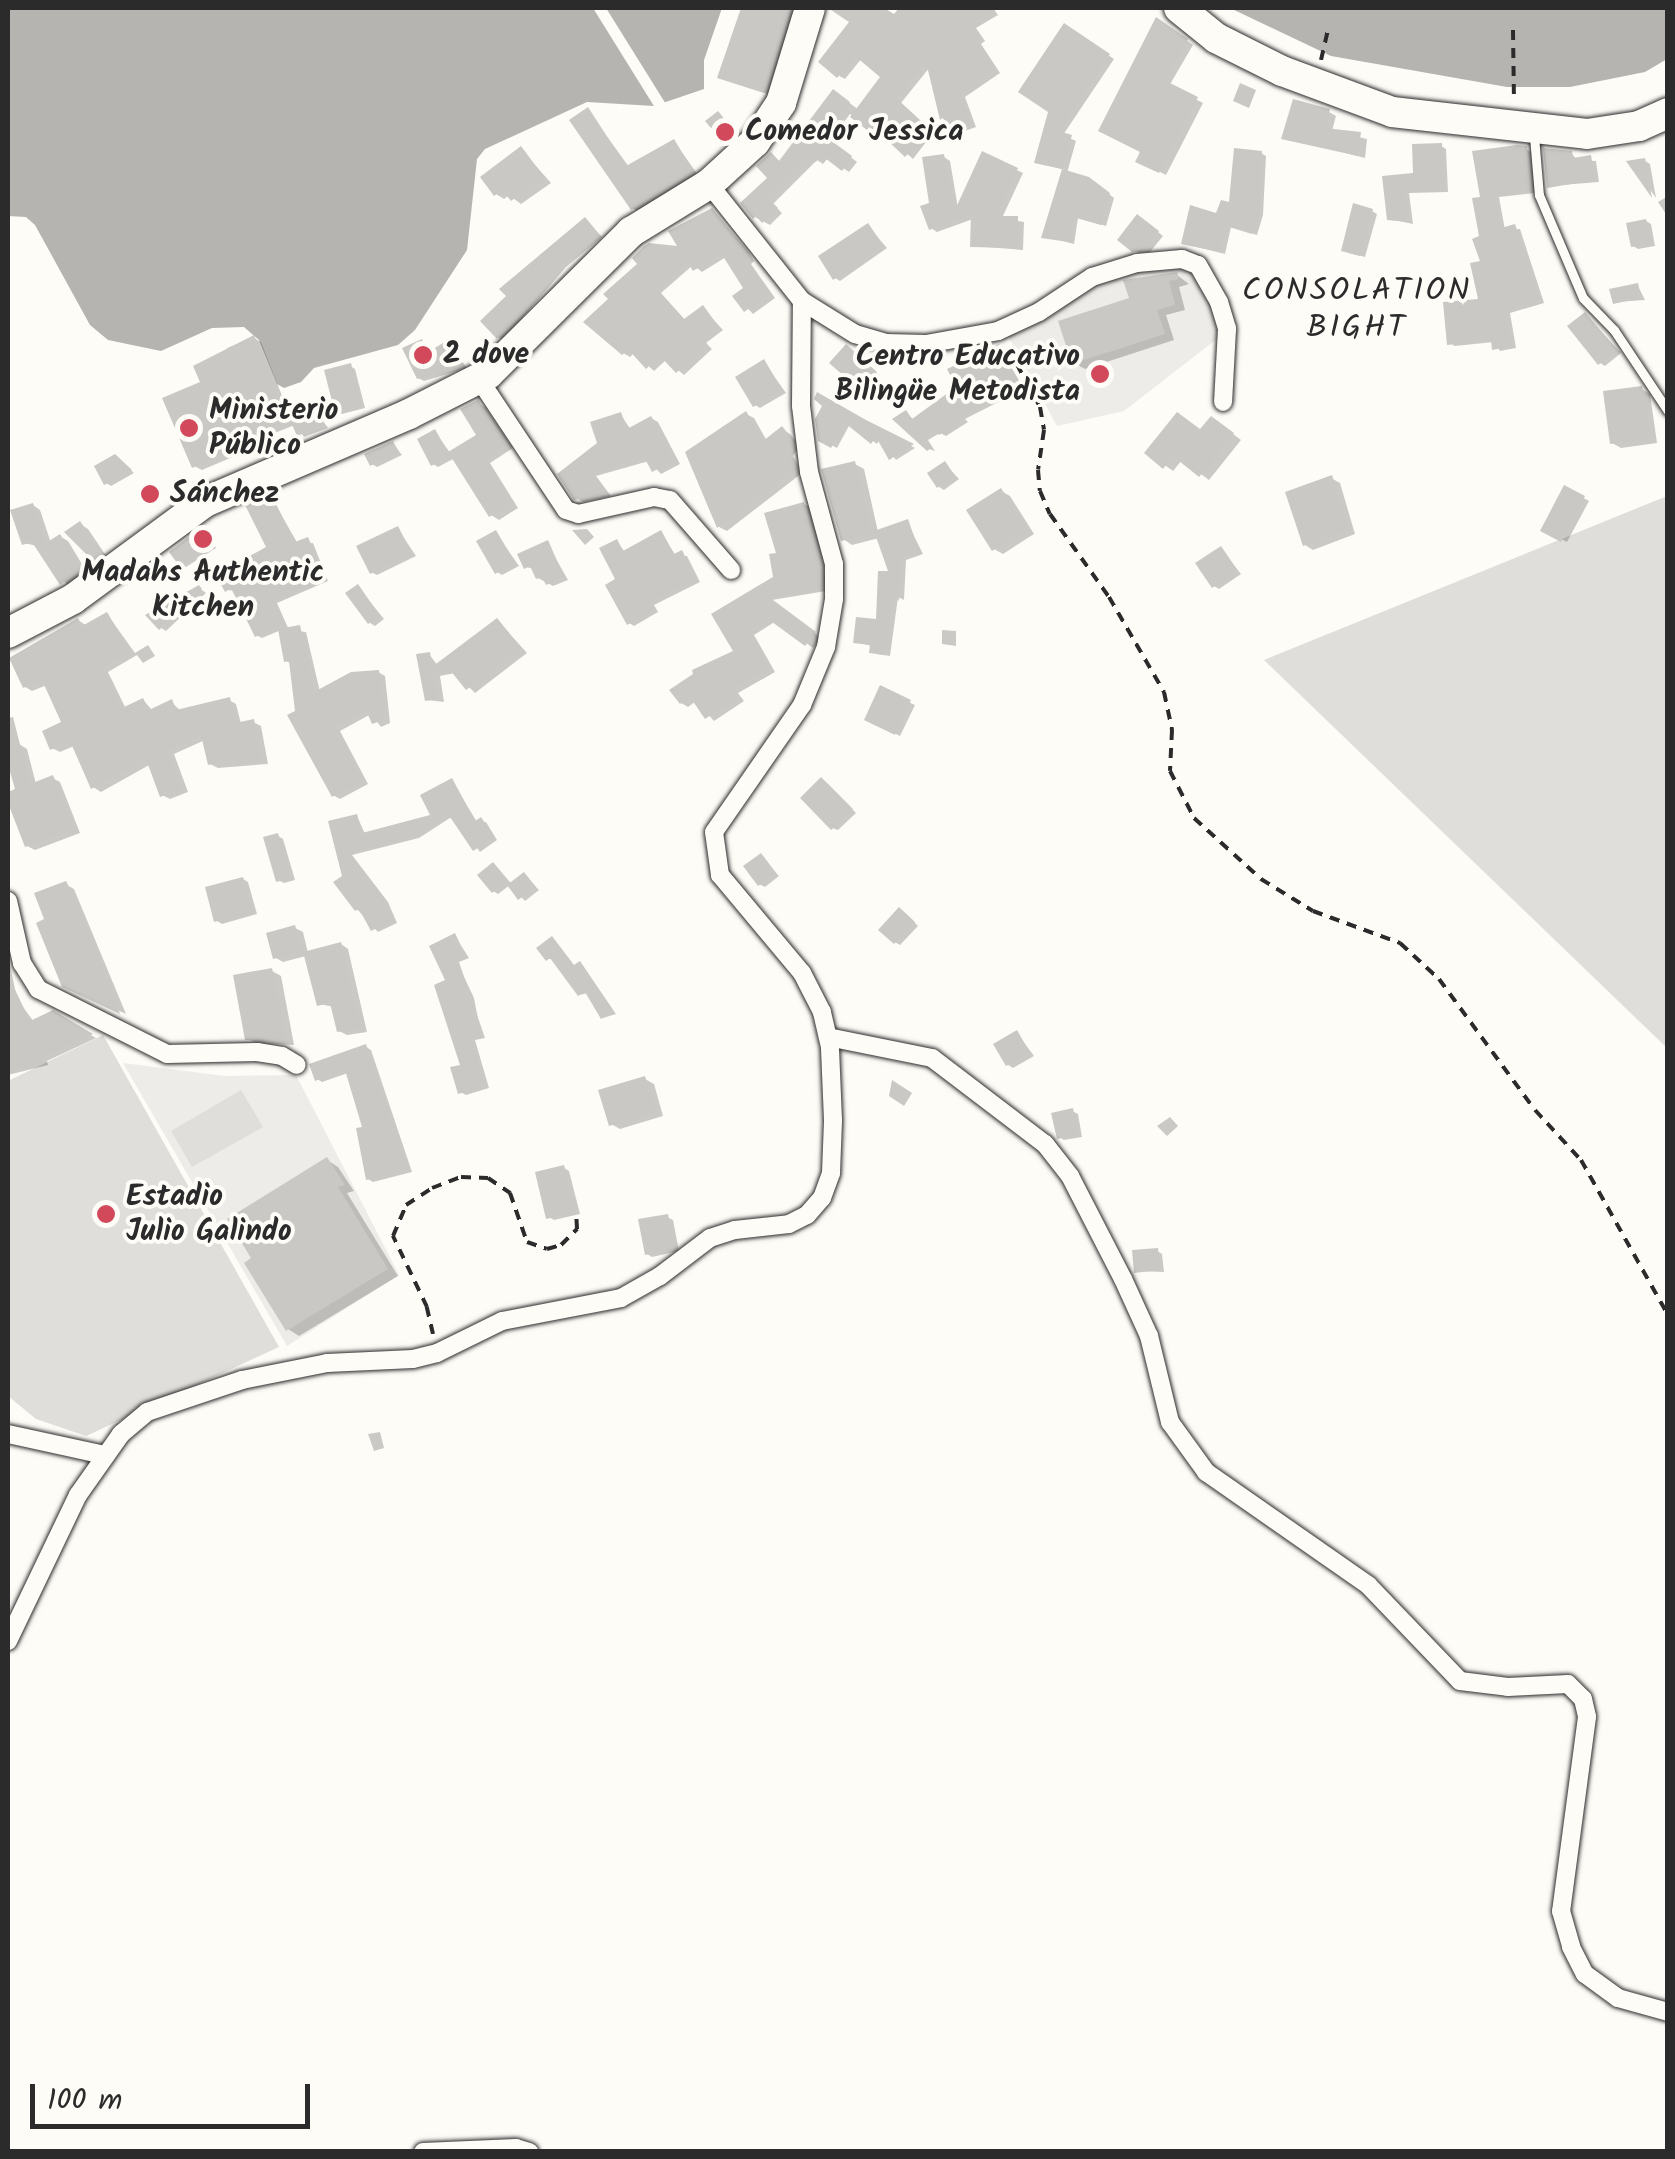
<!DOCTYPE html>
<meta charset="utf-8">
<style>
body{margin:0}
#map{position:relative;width:1675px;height:2159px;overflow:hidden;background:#fdfcf7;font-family:Kalam,sans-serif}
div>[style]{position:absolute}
.built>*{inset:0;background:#edece8}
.green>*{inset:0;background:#dfdeda}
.water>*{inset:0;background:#b5b4b1}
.pier>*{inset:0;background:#fdfcf7}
.shadow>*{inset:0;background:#0003}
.building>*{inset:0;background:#c9c8c4}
.path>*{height:4px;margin-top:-2px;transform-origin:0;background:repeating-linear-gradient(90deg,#2b2b2b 0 10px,transparent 0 18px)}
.roads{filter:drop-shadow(0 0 2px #2b2b2b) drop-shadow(0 0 2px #2b2b2b)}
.service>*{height:9px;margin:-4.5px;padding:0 4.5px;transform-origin:4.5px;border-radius:4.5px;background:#fdfcf7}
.minor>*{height:18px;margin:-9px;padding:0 9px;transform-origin:9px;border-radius:9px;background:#fdfcf7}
.primary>*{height:30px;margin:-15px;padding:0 15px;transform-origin:15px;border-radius:15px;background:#fdfcf7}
.dots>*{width:28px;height:28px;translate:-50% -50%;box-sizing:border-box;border:5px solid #fdfcf7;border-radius:50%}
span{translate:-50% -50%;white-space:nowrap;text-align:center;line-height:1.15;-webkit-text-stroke:8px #fdfcf7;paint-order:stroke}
.poi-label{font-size:30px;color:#2b2b2b;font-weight:700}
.left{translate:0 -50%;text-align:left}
.right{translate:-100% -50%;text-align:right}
.neighbourhood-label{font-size:32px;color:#2b2b2b;letter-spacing:2.5px}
.frame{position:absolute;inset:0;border:10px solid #2b2b2b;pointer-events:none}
.scale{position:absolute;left:30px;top:2084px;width:280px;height:45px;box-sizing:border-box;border:5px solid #2b2b2b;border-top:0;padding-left:12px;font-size:30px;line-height:35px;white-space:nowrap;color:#2b2b2b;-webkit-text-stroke:8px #fdfcf7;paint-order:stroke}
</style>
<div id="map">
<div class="built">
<i style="clip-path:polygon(1186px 265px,1200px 276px,1215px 309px,1218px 338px,1124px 411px,1057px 426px,1006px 332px,1130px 269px)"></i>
<i style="clip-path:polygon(123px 1063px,225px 1076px,296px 1075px,399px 1275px,287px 1346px)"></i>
</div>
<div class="green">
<i style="clip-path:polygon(1667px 496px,1667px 1048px,1264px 660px)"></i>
<i style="clip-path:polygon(103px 1035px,279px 1347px,86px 1436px,36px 1419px,8px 1396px,8px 1081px)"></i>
<i style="clip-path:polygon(241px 1090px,263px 1127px,192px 1167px,171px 1131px)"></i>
</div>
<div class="water">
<i style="clip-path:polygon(8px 8px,722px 8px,704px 60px,704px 89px,654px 106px,587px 102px,485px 149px,477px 159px,467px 250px,415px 330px,398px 345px,314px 368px,301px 382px,284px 388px,277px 384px,259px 340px,244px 327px,212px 328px,161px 351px,108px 340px,90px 325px,35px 225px,26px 217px,8px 216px)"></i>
<i style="clip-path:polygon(1230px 8px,1667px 8px,1667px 59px,1645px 72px,1570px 87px,1507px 87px,1331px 56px)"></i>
</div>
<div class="pier">
<i style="clip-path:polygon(593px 8px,606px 8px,669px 109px,657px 111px)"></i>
</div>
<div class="shadow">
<i style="clip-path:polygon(743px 8px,800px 8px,773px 96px,720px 76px)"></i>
<i style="clip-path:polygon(833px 8px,881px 8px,895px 17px,902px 8px,993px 8px,998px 15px,976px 28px,985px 41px,981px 44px,1000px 73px,965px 97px,976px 127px,959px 133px,942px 118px,930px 67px,901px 103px,933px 133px,913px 159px,878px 128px,875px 131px,850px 114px,830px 141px,857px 162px,849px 172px,828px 158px,823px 164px,817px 160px,773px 204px,782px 213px,770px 225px,755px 217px,777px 159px,781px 163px,840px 96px,859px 110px,884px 76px,862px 58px,845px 79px,839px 76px,853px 22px)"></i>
<i style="clip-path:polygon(1163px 23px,1193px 45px,1169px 86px,1203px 103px,1166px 175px,1138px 161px)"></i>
<i style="clip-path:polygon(1065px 26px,1114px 59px,1063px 135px,1076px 141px,1067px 173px,1095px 183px,1114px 198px,1106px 226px,1078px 218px,1074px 244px,1044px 236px,1065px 170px,1037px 162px,1051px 111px)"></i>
<i style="clip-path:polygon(588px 110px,629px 167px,674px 141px,698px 175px,639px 212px,632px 208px)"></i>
<i style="clip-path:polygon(1329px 112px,1336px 116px,1332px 131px,1367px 139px,1365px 158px,1284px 137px)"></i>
<i style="clip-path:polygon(718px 114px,738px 136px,729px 143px,724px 140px)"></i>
<i style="clip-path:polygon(1441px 146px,1446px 149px,1448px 192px,1409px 193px,1413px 224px,1389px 219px,1385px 178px,1416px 175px)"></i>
<i style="clip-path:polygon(521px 149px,551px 183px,521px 204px,509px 195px,504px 199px,496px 194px)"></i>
<i style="clip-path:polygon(1526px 149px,1531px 152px,1535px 193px,1499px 197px,1505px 230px,1520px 229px,1544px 303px,1510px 313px,1516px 348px,1500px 351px,1494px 342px,1455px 346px,1450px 343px,1481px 301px,1483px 199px)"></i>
<i style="clip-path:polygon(1261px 153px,1266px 156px,1263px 215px,1257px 235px,1231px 227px,1225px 254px,1189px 245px,1231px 205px)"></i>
<i style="clip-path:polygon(983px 154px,1023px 173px,1002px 218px,1024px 222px,1023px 250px,973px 246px,973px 219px,937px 232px,931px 228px,944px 157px,950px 161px,958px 208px)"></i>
<i style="clip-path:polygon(1572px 154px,1577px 160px,1596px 161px,1599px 182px,1549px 186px)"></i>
<i style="clip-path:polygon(1645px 161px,1650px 164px,1656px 198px,1631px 163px)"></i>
<i style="clip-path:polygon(1668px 196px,1668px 217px,1658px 202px)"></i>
<i style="clip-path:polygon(712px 210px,748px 251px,754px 261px,751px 264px,775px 298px,753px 314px,736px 296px,747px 288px,726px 257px,702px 272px,693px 265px,661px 293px,686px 321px,703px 308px,723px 330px,706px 343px,712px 349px,684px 375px,666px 360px,654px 371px,634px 353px,630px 357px,623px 353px,587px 322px,682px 249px)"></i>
<i style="clip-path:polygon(1372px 211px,1377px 214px,1365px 257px,1349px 253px)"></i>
<i style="clip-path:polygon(586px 220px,602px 237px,566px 267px,503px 340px,498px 337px)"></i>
<i style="clip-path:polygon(1143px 220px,1163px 236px,1150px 252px,1139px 253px,1133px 249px)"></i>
<i style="clip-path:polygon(1646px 221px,1651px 224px,1655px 246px,1638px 249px,1633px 246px)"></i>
<i style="clip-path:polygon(868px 226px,887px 248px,840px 281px,835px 278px)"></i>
<i style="clip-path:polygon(1177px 275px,1189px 284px,1179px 287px,1185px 310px,1166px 315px,1174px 340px,1085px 369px,1074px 363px,1132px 299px)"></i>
<i style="clip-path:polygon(1638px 286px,1645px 300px,1615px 302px)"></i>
<i style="clip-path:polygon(1586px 315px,1621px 353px,1605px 366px,1600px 363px)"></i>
<i style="clip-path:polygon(254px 338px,261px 342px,293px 424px,318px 414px,328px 428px,304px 437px,295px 425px,254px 441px,256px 447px,202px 470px,194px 466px,203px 384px,229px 354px,227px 348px)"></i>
<i style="clip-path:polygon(422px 342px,431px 353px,448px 343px,467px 368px,424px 381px,418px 378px)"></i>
<i style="clip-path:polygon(999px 346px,1024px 389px,965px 419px,968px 422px,946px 436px,940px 433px,928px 440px,935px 451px,929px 449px,906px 413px,914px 420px,960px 387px)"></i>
<i style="clip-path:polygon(852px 351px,880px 376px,866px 391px,861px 388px)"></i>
<i style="clip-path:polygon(764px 362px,786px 393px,760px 408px,755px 405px)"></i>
<i style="clip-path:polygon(350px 366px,355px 369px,365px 408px,342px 414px,337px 411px)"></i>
<i style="clip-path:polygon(1641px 389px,1650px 394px,1657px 443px,1621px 448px,1612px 443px)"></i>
<i style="clip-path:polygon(818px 395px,915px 448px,896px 460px,880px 439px,877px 444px,850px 424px,837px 448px,820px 439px,825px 405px)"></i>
<i style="clip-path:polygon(478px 403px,486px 408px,513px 448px,490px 463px,518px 508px,499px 520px,491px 515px,455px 458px,438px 467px,433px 464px,435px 432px,451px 454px,480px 436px)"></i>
<i style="clip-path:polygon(746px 414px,754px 418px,767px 441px,782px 429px,790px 434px,800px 446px,793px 456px,802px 473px,727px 531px,719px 527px,688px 453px)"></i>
<i style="clip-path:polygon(621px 415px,631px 430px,651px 418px,658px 422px,680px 464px,661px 474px,649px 461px,596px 476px,611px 496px,583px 502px,576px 498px,600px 444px)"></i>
<i style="clip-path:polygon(1220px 424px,1241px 440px,1209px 480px,1182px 460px,1173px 471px,1148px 453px)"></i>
<i style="clip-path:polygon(393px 444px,402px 455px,377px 467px,372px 464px)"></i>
<i style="clip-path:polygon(120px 460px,134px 473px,111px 486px,106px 483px)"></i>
<i style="clip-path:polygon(855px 464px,864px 469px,878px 532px,907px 522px,923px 554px,906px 560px,904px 600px,898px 597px,890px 656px,876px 654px,872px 646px,856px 642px,878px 622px,892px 574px,879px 538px,852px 545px,843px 539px)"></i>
<i style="clip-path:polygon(945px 464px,959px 479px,944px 490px,939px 487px)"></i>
<i style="clip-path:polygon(1331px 478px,1340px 483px,1355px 534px,1313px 550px,1305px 545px)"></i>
<i style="clip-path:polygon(1565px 488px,1589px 501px,1567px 542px,1543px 530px)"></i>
<i style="clip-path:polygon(1001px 491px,1010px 496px,1034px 534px,1003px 554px,994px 549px)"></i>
<i style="clip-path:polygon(271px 497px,298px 544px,313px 543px,328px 581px,277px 603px,289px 630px,306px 632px,320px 692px,378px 672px,385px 676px,390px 723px,381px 727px,371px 714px,340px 731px,368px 784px,340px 799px,333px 795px,297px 712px,292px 664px,286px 661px,281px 630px,262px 638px,256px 635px,235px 591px,227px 590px,270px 548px)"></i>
<i style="clip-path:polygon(804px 504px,811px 508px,823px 552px,826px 591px,772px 600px,821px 638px,813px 648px,776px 621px,754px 635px,775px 672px,738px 693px,744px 701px,714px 721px,696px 701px,688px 707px,681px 703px,736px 652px,714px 614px,776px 578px,780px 555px)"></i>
<i style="clip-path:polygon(33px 505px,40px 510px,51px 543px,61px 537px,68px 541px,88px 574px,69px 587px,37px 546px,24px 543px)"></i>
<i style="clip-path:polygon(80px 524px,88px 529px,109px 560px,103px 564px,94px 559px)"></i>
<i style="clip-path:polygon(398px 529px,416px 556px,377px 575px,371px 572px)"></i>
<i style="clip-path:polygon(587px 529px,594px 537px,585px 545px,572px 530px)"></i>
<i style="clip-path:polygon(202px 530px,216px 548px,186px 567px,182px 565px)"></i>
<i style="clip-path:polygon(496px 533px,519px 566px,502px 575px,497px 572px)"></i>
<i style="clip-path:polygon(661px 533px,676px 556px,687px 556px,700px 582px,654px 605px,658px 612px,634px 626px,629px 623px,619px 580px,617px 542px,625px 552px)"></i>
<i style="clip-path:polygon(547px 543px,568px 580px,553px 586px,538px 578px,534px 569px,526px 567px)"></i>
<i style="clip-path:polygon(1221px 549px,1241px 574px,1219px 589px,1214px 586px)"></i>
<i style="clip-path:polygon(358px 587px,384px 619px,375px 626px,370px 623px)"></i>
<i style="clip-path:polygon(199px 588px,206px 593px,166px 631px,161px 628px)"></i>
<i style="clip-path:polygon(107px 614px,135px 653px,148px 645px,155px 656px,143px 663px,137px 655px,108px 672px,126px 709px,143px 700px,153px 711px,171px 702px,181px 711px,229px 700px,236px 704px,241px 724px,253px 722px,261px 726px,268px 764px,218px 768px,210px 764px,205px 740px,174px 754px,188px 792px,170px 799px,162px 795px,151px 764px,101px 792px,93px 787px,74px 746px,60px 752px,52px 748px,65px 724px,47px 685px,32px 691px,25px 687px,78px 620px,87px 626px)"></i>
<i style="clip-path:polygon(498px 621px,527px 653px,475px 693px,455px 673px,440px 676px,444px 702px,427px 700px,429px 654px,438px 666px)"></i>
<i style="clip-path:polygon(942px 630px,956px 631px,956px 646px,942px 644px)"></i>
<i style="clip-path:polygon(881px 689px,915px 705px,900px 736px,867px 719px)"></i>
<i style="clip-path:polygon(19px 744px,27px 749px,36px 784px,52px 778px,60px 782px,80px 833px,35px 850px,27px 846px,8px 797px,18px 791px,11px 768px,8px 768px,8px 747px)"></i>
<i style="clip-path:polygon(452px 781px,477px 822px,486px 822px,497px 840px,480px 852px,453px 816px,419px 838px,352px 855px,388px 902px,397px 923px,378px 932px,357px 909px,331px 823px,357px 816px,365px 834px,434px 817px)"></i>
<i style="clip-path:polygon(827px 783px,856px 813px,838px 830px,832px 828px)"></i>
<i style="clip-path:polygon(278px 836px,283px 839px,295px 880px,284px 883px,278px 880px)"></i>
<i style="clip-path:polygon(761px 856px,779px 876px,765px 887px,759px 884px)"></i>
<i style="clip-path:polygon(493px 865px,512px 884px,524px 875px,539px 890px,525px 901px,510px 885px,498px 894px,493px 891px)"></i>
<i style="clip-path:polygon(243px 879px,248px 882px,257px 914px,222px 924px,217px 921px)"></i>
<i style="clip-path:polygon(65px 884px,74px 889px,126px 1014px,73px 990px,48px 921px)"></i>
<i style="clip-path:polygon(905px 913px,918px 926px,900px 945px,895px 942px)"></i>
<i style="clip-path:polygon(295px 928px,303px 932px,308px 953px,341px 944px,348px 949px,367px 1032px,347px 1035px,339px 1031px,334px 1007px,319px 1004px,306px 956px,283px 962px,276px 958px)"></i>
<i style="clip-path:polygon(455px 936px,469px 958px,459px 962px,485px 1038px,475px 1040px,489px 1088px,466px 1095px,460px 1092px,463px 1066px,448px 981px)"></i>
<i style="clip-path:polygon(540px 948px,575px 967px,583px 966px,616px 1014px,603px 1018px,588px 993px,579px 995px,554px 959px,548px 959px)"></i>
<i style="clip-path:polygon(8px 955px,17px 999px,34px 1022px,53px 1013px,96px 1038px,47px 1061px,48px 1065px,8px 1075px)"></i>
<i style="clip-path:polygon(272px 971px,281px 976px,294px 1045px,256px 1043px,247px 1038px)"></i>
<i style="clip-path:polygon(1017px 1033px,1034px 1056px,1013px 1068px,1008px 1065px)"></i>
<i style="clip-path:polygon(366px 1047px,371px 1050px,412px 1172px,373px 1182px,368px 1179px,365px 1128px,348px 1073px,322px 1082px,317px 1079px)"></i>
<i style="clip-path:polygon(645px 1079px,654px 1084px,663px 1116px,620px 1129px,611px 1124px)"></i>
<i style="clip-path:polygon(1072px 1111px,1078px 1114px,1082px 1137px,1064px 1140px,1059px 1137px)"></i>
<i style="clip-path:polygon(1170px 1117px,1178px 1126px,1167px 1136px,1157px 1126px)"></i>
<i style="clip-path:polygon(327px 1160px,338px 1167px,354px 1191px,347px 1193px,398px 1276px,299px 1336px,288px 1329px)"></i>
<i style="clip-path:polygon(564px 1168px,569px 1171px,580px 1214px,554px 1220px,549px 1217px)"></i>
<i style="clip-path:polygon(667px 1217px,673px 1220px,679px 1251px,652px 1257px,647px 1254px)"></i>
<i style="clip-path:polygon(1157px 1251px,1162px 1254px,1164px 1272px,1136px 1271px)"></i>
<i style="clip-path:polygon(380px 1432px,384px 1448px,374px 1451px,368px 1434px)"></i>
</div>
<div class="building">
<i style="clip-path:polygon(741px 8px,791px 8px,764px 93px,717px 78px)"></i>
<i style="clip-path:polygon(828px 8px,884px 8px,894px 14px,899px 8px,998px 8px,972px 24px,980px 37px,976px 40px,996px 69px,960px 93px,971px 123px,951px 131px,945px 115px,940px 120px,926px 62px,896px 98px,931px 130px,905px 157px,871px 125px,867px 130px,850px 117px,880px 77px,855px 56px,837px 78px,818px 62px,849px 22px)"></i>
<i style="clip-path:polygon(1156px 17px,1188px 39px,1164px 80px,1198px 97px,1159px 173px,1135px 162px,1140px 152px,1098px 131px)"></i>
<i style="clip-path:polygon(1064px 23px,1110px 54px,1059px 131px,1072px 135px,1062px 169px,1089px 177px,1110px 193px,1101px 225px,1073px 217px,1069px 242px,1041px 238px,1062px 169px,1034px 163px,1048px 112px,1018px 92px)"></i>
<i style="clip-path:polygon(1240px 83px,1256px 90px,1249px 108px,1233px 101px)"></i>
<i style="clip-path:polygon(833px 89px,850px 102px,825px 136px,852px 156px,842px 171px,821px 155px,816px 162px,810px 158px,769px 199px,778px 208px,762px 223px,756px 216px,753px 219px,740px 203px,767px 178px,756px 166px,771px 152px,779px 161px)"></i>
<i style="clip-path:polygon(1293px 99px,1330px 109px,1325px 128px,1361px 132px,1358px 156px,1281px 139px)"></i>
<i style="clip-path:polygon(588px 107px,626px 166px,674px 139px,693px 171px,631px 210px,569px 120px)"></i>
<i style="clip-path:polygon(718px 111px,735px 132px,723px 142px,705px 121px)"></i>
<i style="clip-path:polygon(1442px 143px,1444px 190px,1405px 191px,1408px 222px,1387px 220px,1382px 176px,1413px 173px,1412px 144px)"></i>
<i style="clip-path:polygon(1517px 145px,1527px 146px,1530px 191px,1495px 195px,1501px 228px,1515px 224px,1540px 300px,1505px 311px,1512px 346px,1492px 350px,1491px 340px,1447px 345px,1443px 302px,1478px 299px,1470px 263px,1480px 261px,1472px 239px,1479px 236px,1472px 198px,1480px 197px,1472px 151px)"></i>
<i style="clip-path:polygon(521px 146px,544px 177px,511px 201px,502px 190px,494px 196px,480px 177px)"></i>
<i style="clip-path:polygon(1234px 148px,1262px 151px,1259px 212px,1252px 234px,1226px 226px,1220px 252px,1181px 244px,1190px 205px,1216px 213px,1221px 200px,1229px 202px)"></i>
<i style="clip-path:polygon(1543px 148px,1572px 151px,1573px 158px,1591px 155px,1595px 180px,1547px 188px)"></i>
<i style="clip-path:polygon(982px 151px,1018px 168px,996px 216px,1018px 216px,1017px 248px,970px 247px,971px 215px,929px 230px,920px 206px,929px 203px,922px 157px,944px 154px,954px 212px)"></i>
<i style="clip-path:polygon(1645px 158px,1652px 198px,1626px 161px)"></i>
<i style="clip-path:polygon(1353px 203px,1373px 209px,1360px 256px,1341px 251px)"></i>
<i style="clip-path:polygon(712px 208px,742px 245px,750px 257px,746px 260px,770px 294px,744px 312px,732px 296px,743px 288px,721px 253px,693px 271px,687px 261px,656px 289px,684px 319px,703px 305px,718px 326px,702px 338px,707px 344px,676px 373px,660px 356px,646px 369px,628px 349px,622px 355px,583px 322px,608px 299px,603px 294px,637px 264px,632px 258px,643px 247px,649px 243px,677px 246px,668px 231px)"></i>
<i style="clip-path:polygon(1137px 214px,1159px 231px,1145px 250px,1132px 252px,1117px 240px)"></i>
<i style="clip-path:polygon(585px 217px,599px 234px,561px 265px,497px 339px,480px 321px,506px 296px,499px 289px)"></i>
<i style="clip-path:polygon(1646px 219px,1651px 244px,1631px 247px,1626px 223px)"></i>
<i style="clip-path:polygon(868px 223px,883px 245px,833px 280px,818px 256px)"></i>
<i style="clip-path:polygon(1177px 272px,1179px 279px,1169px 281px,1175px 305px,1157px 310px,1165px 334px,1072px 364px,1058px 321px,1129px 298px,1123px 280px)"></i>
<i style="clip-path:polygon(1638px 283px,1641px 298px,1613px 304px,1609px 289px)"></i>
<i style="clip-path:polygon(1585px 312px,1617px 350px,1598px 365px,1567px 326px)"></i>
<i style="clip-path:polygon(254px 335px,288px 422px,248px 437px,250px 442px,192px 468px,162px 398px,200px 382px,193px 366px)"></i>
<i style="clip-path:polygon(422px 339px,428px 352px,448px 340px,464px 365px,417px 379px,402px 348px)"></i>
<i style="clip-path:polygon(846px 344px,877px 372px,860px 390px,829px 363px)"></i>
<i style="clip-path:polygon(999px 344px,1021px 386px,962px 416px,964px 419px,939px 435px,935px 430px,924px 437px,931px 448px,927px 451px,892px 419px,906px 410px,912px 419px,956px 387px,947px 369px)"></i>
<i style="clip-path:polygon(764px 359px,782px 390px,753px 407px,735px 377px)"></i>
<i style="clip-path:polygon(351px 363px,361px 406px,335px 413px,324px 370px)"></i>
<i style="clip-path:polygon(1642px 386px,1650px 439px,1610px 444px,1603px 391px)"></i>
<i style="clip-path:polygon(817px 392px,866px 420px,914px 444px,889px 460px,876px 437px,871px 444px,845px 423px,831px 448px,818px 441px,815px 419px,822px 406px,814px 399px)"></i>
<i style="clip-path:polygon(478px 400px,507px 444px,484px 458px,512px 503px,489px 517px,448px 452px,476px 435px,460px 409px)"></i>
<i style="clip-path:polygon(318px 411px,324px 425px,297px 436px,291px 422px)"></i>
<i style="clip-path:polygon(746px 411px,763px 441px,782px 426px,793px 440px,793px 446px,787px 451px,796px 468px,717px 528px,685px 452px)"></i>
<i style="clip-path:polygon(621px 412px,627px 429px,651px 416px,675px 460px,652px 472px,644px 457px,592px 473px,607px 492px,574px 500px,557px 474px,597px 443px,590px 422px)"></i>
<i style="clip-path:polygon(1177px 412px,1200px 429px,1211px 416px,1234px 433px,1199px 477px,1173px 456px,1163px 469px,1144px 453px)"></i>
<i style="clip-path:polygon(435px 429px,450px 456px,431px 466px,417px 439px)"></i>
<i style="clip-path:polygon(393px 441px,399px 452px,370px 466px,364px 454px)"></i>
<i style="clip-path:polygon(115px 454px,132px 470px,104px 485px,94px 466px)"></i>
<i style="clip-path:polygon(855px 461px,872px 534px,841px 541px,821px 469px)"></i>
<i style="clip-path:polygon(945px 461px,955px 476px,937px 488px,927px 473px)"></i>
<i style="clip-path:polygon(1332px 475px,1348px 529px,1303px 546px,1285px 492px)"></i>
<i style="clip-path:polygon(1564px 485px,1585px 496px,1561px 542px,1540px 531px)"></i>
<i style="clip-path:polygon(1001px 488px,1027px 529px,992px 551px,966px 510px)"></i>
<i style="clip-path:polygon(271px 494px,295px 542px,308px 537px,325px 578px,274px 601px,284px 624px,255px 637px,231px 588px,225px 592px,216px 575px,266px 547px,245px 505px)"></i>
<i style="clip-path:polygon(804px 502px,816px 547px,820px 588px,769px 597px,816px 632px,805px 646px,768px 619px,748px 630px,769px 667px,733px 689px,738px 697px,705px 719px,690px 697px,680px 704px,669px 690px,693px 674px,692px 670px,733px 651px,711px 614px,773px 577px,769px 554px,776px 553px,764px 513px)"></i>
<i style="clip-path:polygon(33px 503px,46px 543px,60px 534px,82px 569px,60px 585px,32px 542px,22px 545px,10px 510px)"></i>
<i style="clip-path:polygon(908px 519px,919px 551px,901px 558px,899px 601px,893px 595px,885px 655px,869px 653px,870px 645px,853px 643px,856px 617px,876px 619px,878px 571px,888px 571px,874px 531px)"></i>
<i style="clip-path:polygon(80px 521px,102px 554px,93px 561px,64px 532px)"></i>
<i style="clip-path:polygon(398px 526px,412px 554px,370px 574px,356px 546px)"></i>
<i style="clip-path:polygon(202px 527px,214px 545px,180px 567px,169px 552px)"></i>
<i style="clip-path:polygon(496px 530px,515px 563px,495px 574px,476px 541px)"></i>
<i style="clip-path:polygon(661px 530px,674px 554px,682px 550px,696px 579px,650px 602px,655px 609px,627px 625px,605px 585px,615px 579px,599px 548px,617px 539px,623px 551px)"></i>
<i style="clip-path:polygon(548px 540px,564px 577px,546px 585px,542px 577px,536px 579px,530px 566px,524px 569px,517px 554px)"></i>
<i style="clip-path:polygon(1221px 546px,1238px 571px,1212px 588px,1195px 563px)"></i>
<i style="clip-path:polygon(358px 584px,380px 616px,368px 624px,345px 593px)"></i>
<i style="clip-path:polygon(199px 585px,202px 589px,159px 630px,145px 615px)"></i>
<i style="clip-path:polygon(107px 612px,130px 651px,102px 667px,122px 708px,143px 698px,149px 710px,172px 699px,176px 710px,230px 697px,235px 723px,254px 719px,262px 761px,238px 765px,236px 758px,208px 765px,201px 735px,168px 750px,182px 789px,160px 797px,146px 759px,91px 789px,70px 741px,50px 750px,42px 731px,61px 722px,42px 680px,23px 688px,9px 658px,78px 618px,82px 626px)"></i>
<i style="clip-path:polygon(497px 618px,522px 649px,466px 690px,450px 670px,433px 673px,437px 699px,425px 701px,416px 654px,430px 652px,432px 667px)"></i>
<i style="clip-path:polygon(300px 625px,314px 692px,351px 672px,379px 670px,384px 720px,372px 724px,366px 710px,334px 727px,363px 780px,332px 797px,287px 715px,295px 711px,289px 661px,284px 662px,278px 629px)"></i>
<i style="clip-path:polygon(880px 685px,911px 700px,895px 735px,864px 720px)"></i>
<i style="clip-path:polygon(13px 717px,30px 784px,53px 775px,74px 829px,25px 847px,8px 803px,8px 792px,15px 789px,8px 765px,8px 718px)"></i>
<i style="clip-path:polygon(821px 777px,853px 809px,831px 830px,800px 798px)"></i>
<i style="clip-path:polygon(452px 778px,475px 821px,481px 817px,494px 837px,473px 851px,448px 814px,414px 836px,349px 853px,383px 897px,394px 920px,371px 931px,359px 909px,355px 911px,333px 882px,342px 876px,328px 821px,357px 814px,362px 833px,430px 815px,420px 795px)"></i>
<i style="clip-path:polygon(278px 833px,292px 878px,276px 882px,263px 837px)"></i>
<i style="clip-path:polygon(761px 853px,776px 873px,758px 886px,743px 866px)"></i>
<i style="clip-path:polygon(493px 862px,508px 880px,492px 893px,477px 875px)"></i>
<i style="clip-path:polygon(524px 872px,536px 887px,518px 900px,507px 885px)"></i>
<i style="clip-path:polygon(243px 877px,253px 912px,214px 922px,205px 887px)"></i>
<i style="clip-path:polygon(66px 881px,78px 906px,120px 1014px,62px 987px,36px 923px,44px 919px,34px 893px)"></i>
<i style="clip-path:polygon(899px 907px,915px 922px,894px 944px,878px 930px)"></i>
<i style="clip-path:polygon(295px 925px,303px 952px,273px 959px,266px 933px)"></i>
<i style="clip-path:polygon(455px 933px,465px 955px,456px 960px,474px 998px,481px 1035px,471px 1038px,485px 1086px,458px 1094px,450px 1067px,460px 1065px,434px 985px,445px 980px,429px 946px)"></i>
<i style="clip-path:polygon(552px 936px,574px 965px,580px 961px,614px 1012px,601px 1019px,585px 992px,578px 996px,550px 958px,546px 961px,536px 948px)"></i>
<i style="clip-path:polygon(341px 942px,360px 1028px,337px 1032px,330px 1003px,317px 1006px,303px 952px)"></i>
<i style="clip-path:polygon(272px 968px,286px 1042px,245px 1040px,233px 975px)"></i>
<i style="clip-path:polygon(8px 975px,30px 1021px,53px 1010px,93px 1034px,41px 1057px,43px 1062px,8px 1071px)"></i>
<i style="clip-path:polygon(1017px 1030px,1030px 1053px,1006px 1066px,993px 1044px)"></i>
<i style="clip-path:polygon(366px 1044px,408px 1170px,366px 1180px,356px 1128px,362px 1127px,345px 1070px,315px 1081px,309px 1064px)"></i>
<i style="clip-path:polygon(645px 1076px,656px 1112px,609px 1126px,598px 1090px)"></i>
<i style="clip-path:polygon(892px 1080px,912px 1093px,904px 1106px,889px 1096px)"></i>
<i style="clip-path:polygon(1073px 1108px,1078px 1135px,1057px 1139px,1051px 1113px)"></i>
<i style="clip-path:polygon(327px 1157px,345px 1185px,338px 1187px,388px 1269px,286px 1331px,244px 1263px,251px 1258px,227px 1219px)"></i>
<i style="clip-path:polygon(564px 1165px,576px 1212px,546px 1219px,535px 1172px)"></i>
<i style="clip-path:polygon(668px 1214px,674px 1249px,645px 1255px,638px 1219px)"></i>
<i style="clip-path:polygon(1158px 1248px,1160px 1270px,1134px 1273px,1132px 1250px)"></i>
</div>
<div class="path">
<i style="left:1513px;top:30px;width:70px;rotate:89.2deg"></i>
<i style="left:1321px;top:60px;width:32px;rotate:-77deg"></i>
<i style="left:1008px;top:348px;width:67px;rotate:61.5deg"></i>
<i style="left:1040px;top:407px;width:23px;rotate:80deg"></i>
<i style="left:1044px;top:430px;width:40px;rotate:98.5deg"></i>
<i style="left:1038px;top:470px;width:21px;rotate:85deg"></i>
<i style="left:1040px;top:491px;width:25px;rotate:67deg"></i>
<i style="left:1050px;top:514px;width:102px;rotate:54.6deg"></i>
<i style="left:1109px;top:597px;width:110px;rotate:59.9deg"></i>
<i style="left:1164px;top:692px;width:39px;rotate:78deg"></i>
<i style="left:1172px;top:730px;width:41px;rotate:92.8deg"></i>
<i style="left:1170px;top:771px;width:53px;rotate:62.9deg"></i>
<i style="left:1194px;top:818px;width:91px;rotate:42.3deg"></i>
<i style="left:1261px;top:879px;width:61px;rotate:31.6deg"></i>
<i style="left:1313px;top:911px;width:93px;rotate:20.2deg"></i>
<i style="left:1400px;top:943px;width:53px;rotate:42.7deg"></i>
<i style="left:1439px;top:979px;width:162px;rotate:53.8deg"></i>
<i style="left:1535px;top:1110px;width:68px;rotate:47.4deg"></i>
<i style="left:1581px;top:1160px;width:178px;rotate:60.7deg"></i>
<i style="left:433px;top:1334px;width:28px;rotate:-103deg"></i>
<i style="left:427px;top:1307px;width:79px;rotate:-115.6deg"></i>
<i style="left:393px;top:1236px;width:34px;rotate:-67deg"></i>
<i style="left:406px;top:1205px;width:31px;rotate:-33deg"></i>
<i style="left:432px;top:1188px;width:31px;rotate:-21deg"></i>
<i style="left:461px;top:1177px;width:27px;rotate:2deg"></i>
<i style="left:488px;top:1178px;width:27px;rotate:34deg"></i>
<i style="left:510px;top:1193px;width:52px;rotate:70.9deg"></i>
<i style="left:527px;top:1242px;width:21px;rotate:19deg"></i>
<i style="left:547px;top:1249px;width:15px;rotate:-16deg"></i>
<i style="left:561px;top:1245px;width:23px;rotate:-45deg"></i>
<i style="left:577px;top:1229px;width:17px;rotate:-93deg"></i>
</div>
<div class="roads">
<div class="service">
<i style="left:1534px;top:136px;width:59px;rotate:85.2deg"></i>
<i style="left:1539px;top:195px;width:112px;rotate:66.9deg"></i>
<i style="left:1583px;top:298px;width:45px;rotate:45.9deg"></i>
<i style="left:1614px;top:330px;width:97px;rotate:56.3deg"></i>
</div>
<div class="minor">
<i style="left:802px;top:301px;width:62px;rotate:31.9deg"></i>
<i style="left:855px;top:334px;width:32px;rotate:16deg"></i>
<i style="left:886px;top:343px;width:40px;rotate:1.4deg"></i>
<i style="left:926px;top:344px;width:73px;rotate:-10.2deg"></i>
<i style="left:998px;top:331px;width:45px;rotate:-24.9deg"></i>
<i style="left:1039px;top:312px;width:64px;rotate:-33.4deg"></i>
<i style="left:1092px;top:277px;width:47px;rotate:-17.3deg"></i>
<i style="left:1137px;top:263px;width:45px;rotate:-5.1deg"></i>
<i style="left:1182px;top:259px;width:17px;rotate:21deg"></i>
<i style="left:1198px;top:265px;width:43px;rotate:60.4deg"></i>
<i style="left:1219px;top:302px;width:28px;rotate:73deg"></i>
<i style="left:1227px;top:329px;width:73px;rotate:93.1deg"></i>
<i style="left:479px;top:379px;width:157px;rotate:56.4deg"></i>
<i style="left:566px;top:510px;width:13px;rotate:18deg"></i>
<i style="left:578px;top:514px;width:78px;rotate:-12.6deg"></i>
<i style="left:654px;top:497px;width:16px;rotate:11deg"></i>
<i style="left:670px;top:500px;width:93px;rotate:48.9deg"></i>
<i style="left:8px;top:901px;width:64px;rotate:77.3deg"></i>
<i style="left:22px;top:963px;width:31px;rotate:58deg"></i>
<i style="left:38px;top:989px;width:144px;rotate:26.7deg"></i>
<i style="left:167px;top:1054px;width:90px;rotate:-1.3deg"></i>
<i style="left:257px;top:1052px;width:25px;rotate:9deg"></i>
<i style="left:282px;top:1056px;width:17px;rotate:31deg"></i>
<i style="left:828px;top:1037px;width:106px;rotate:11.4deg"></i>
<i style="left:932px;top:1058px;width:142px;rotate:37.3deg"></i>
<i style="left:1045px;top:1144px;width:41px;rotate:52deg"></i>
<i style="left:1070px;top:1176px;width:116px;rotate:62.8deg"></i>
<i style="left:1123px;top:1279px;width:63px;rotate:65.5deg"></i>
<i style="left:1149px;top:1336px;width:89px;rotate:76.3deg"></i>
<i style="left:1170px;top:1422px;width:62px;rotate:54.2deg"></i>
<i style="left:1206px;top:1472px;width:198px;rotate:34.9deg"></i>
<i style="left:1368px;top:1585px;width:133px;rotate:46.2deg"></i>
<i style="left:1460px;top:1681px;width:48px;rotate:7.1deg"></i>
<i style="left:1508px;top:1687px;width:60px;rotate:-2.9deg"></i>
<i style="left:1568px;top:1684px;width:21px;rotate:45deg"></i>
<i style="left:1583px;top:1699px;width:18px;rotate:77deg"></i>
<i style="left:1587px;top:1717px;width:196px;rotate:97.6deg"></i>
<i style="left:1561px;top:1911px;width:37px;rotate:74deg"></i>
<i style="left:1571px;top:1947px;width:30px;rotate:63deg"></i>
<i style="left:1585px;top:1974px;width:41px;rotate:36deg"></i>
<i style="left:1618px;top:1998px;width:52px;rotate:15.6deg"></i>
<i style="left:8px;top:1434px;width:98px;rotate:12.3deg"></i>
<i style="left:8px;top:1641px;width:162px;rotate:-64.4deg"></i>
<i style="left:78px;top:1495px;width:75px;rotate:-54.8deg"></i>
<i style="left:121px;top:1434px;width:34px;rotate:-40deg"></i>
<i style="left:147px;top:1412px;width:100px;rotate:-18.6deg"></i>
<i style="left:242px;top:1380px;width:87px;rotate:-11.3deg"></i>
<i style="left:327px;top:1363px;width:86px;rotate:-2.7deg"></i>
<i style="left:413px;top:1359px;width:25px;rotate:-14deg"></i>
<i style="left:437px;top:1353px;width:72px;rotate:-26.2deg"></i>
<i style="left:502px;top:1321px;width:121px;rotate:-10.9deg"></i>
<i style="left:621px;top:1298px;width:45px;rotate:-29.4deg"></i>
<i style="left:660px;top:1276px;width:63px;rotate:-37.2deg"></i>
<i style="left:710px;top:1238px;width:26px;rotate:-18deg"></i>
<i style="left:735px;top:1230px;width:54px;rotate:-6.3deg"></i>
<i style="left:789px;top:1224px;width:20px;rotate:-27deg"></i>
<i style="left:807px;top:1215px;width:23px;rotate:-49deg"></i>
<i style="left:822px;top:1198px;width:27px;rotate:-70deg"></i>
<i style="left:831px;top:1173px;width:53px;rotate:-87.8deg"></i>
<i style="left:833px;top:1120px;width:73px;rotate:-92.4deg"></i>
<i style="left:830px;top:1047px;width:36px;rotate:-103deg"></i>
<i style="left:822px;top:1012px;width:44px;rotate:-117.1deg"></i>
<i style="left:802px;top:973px;width:128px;rotate:-129.9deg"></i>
<i style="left:720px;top:875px;width:43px;rotate:-97.9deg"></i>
<i style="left:714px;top:832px;width:155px;rotate:-55.3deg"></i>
<i style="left:802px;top:705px;width:63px;rotate:-67.5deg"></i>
<i style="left:826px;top:647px;width:49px;rotate:-80.5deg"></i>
<i style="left:834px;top:599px;width:35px;rotate:-90deg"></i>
<i style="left:834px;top:564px;width:95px;rotate:-105.2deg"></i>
<i style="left:809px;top:472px;width:66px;rotate:-96.9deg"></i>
<i style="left:801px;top:406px;width:105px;rotate:-89.5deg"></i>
<i style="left:802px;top:301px;width:149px;rotate:-128.5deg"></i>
<i style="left:423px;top:2152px;width:93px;rotate:-2.5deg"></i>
<i style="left:516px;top:2148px;width:14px;rotate:17deg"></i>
</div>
<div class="primary">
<i style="left:1179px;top:8px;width:48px;rotate:39deg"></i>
<i style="left:1216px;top:38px;width:74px;rotate:26.6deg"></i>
<i style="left:1282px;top:71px;width:117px;rotate:20.4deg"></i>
<i style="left:1392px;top:112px;width:196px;rotate:6.4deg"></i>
<i style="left:1587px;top:134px;width:53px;rotate:-8.7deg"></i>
<i style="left:1639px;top:126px;width:32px;rotate:-24deg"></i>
<i style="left:8px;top:633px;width:73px;rotate:-27.6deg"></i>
<i style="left:73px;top:599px;width:164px;rotate:-36.3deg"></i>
<i style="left:205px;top:502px;width:222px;rotate:-23.3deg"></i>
<i style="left:409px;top:414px;width:89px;rotate:-26.9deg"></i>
<i style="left:488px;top:374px;width:202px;rotate:-44.8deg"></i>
<i style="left:631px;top:232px;width:92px;rotate:-31.6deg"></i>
<i style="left:709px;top:184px;width:62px;rotate:-42.4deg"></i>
<i style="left:755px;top:142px;width:47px;rotate:-56.3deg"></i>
<i style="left:781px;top:103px;width:99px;rotate:-73deg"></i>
</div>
</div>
<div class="dots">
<i style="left:725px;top:132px;background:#d1495b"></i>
<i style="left:423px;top:355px;background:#d1495b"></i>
<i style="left:1100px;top:374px;background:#d1495b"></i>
<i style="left:189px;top:428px;background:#d1495b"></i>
<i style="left:150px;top:494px;background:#d1495b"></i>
<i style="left:203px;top:539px;background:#d1495b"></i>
<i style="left:106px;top:1214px;background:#d1495b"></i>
</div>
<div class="poi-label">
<span class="left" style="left:745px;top:132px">Comedor Jessica</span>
<span class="left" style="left:443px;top:355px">2 dove</span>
<span class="right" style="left:1080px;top:374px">Centro Educativo<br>Bilingüe Metodista</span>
<span class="left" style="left:209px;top:428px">Ministerio<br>Público</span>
<span class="left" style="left:170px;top:494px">Sánchez</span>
<span style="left:203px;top:590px">Madahs Authentic<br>Kitchen</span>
<span class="left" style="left:126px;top:1214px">Estadio<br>Julio Galindo</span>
</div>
<div class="neighbourhood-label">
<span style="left:1357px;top:311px">CONSOLATION<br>BIGHT</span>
</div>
<div class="frame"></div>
<div class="scale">100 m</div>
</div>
